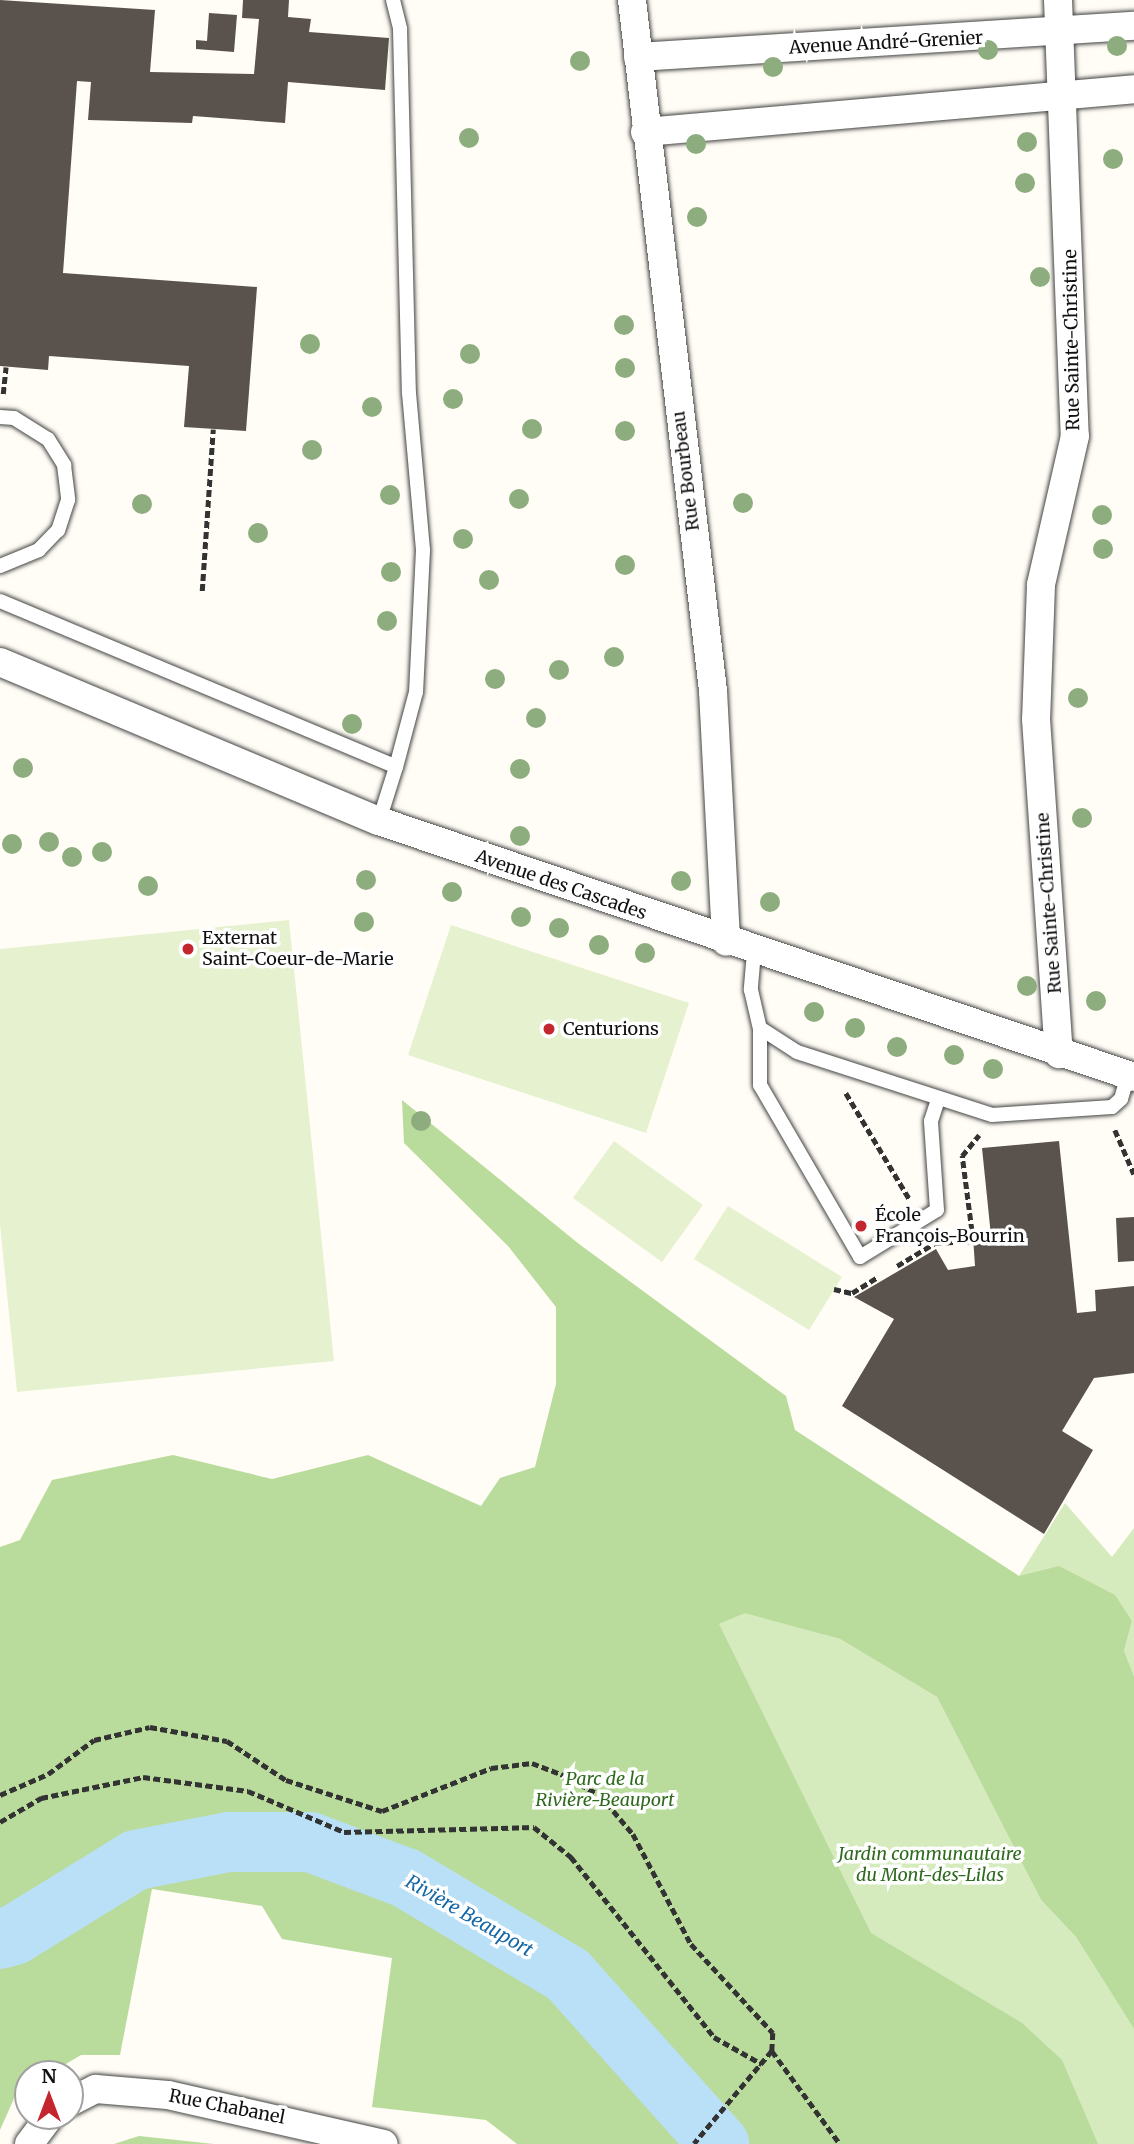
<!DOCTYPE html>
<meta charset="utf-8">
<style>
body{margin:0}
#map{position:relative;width:1134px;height:2144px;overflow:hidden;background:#fffdf5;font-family:Merriweather,serif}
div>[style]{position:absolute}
.green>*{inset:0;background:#d5ebbd}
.forest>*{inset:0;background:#b9dc9c}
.pitch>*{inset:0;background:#e6f2cf}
.river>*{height:60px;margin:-30px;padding:0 30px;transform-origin:30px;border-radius:30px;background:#b9e0f7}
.building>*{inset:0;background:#5a524d}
.path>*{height:4.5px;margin-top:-2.25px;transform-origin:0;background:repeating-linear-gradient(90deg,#333 0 7px,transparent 0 10.5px)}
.roads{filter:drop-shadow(0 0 2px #444) drop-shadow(0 0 2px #444)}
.service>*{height:14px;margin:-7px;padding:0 7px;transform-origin:7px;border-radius:7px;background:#fff}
.minor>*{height:28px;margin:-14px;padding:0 14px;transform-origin:14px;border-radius:14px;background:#fff}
.trees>*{width:20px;height:20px;margin:-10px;border-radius:50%;background:#8dad7f}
.dots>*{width:19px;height:19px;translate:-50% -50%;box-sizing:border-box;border:4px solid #fff;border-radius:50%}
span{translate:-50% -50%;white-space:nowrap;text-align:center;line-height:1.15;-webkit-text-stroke:7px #fff;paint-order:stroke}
.street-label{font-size:18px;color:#111}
.poi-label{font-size:18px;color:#111}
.left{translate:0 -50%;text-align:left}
.park-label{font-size:18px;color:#2f6b1f;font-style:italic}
.water-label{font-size:19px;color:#1768a6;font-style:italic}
.north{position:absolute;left:14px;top:2060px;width:70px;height:70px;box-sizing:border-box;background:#fff;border:2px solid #a0a0a0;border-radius:50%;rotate:0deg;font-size:19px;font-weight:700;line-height:28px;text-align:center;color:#111}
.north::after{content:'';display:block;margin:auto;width:24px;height:32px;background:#c4262e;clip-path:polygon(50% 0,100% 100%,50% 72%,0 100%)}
</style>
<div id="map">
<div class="green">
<i style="clip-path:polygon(1065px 1503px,1112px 1557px,1134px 1528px,1134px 1676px,1124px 1651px,1132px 1621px,1019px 1576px)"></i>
<i style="clip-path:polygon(745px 1612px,840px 1639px,937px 1697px,1041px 1900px,1076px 1937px,1134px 2029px,1134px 2144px,719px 2144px,719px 1624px)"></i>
</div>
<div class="forest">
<i style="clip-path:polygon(402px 1100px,579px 1244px,786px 1396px,795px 1430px,1019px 1576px,1059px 1566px,1115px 1595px,1132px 1621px,1124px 1651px,1134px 1676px,1134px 2029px,1076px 1937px,1041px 1900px,937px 1697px,840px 1639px,745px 1613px,719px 1624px,871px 1933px,1022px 2023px,1062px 2060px,1098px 2144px,517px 2144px,486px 2120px,372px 2107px,392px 1958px,282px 1939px,262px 1906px,152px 1889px,120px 2055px,81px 2055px,49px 2074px,28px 2074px,28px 2087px,16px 2094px,0 2130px,0 1547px,20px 1540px,52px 1480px,173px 1455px,272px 1479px,368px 1455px,481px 1506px,500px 1478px,535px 1467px,556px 1384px,556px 1307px,508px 1246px,404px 1143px)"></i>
<i style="clip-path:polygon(139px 2136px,214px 2144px,114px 2144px)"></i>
</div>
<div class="pitch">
<i style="clip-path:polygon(289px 920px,334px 1361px,17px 1392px,0 1225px,0 949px)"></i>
<i style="clip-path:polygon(451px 925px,689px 1003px,646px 1133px,408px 1055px)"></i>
<i style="clip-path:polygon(614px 1141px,703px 1205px,662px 1262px,573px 1198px)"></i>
<i style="clip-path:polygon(728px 1206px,842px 1277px,809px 1330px,694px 1259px)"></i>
</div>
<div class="river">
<i style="left:0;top:1939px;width:15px;rotate:-16deg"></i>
<i style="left:14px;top:1935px;width:143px;rotate:-31.6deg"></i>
<i style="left:136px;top:1860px;width:95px;rotate:-11deg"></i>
<i style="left:229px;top:1842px;width:81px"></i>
<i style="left:310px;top:1842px;width:103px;rotate:20.6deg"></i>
<i style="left:406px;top:1878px;width:189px;rotate:30.9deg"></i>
<i style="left:568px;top:1975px;width:227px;rotate:48.2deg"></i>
</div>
<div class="building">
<i style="clip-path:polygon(0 0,155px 10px,150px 72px,254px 74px,259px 19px,242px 18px,243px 0,289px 0,288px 17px,311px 19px,309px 32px,389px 38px,385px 90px,288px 82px,285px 123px,193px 116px,192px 123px,88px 120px,91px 82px,77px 81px,63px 273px,257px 287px,246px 431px,184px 427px,189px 366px,49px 356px,48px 370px,0 366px)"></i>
<i style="clip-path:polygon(209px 13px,237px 15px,234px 52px,196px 49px,196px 40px,207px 41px)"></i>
<i style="clip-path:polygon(1059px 1141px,1077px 1313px,1096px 1311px,1095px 1290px,1134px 1286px,1134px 1373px,1094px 1378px,1062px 1431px,1093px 1450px,1044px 1534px,842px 1406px,894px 1319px,854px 1297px,936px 1249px,948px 1270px,975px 1266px,973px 1237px,991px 1236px,982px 1148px)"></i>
<i style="clip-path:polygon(1134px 1217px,1134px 1261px,1118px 1262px,1116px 1218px)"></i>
</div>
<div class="path">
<i style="left:3px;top:394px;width:27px;rotate:-84deg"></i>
<i style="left:202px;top:591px;width:162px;rotate:-86.1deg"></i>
<i style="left:846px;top:1093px;width:125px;rotate:59.1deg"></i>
<i style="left:1115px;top:1130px;width:48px;rotate:66.6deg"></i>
<i style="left:897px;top:1266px;width:44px;rotate:-31.2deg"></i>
<i style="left:935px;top:1243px;width:38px;rotate:-3deg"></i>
<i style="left:973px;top:1241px;width:86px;rotate:-97.4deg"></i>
<i style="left:962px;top:1156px;width:27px;rotate:-51deg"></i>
<i style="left:834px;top:1289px;width:18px;rotate:13deg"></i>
<i style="left:852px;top:1293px;width:31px;rotate:-32deg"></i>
<i style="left:0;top:1795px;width:52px;rotate:-23.6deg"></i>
<i style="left:48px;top:1774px;width:57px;rotate:-36.5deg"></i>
<i style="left:94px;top:1740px;width:57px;rotate:-13.1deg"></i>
<i style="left:150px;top:1727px;width:78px;rotate:10.3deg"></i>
<i style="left:227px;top:1741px;width:71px;rotate:33.5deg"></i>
<i style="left:286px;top:1780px;width:101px;rotate:17.9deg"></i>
<i style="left:382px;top:1811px;width:117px;rotate:-21.5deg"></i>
<i style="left:491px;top:1768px;width:41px;rotate:-7deg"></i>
<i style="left:532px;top:1763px;width:31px;rotate:21deg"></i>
<i style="left:561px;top:1774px;width:44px;rotate:28.3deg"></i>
<i style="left:600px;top:1795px;width:51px;rotate:49.8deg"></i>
<i style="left:633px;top:1834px;width:124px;rotate:62.2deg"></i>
<i style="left:691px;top:1944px;width:121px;rotate:47.3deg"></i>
<i style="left:773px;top:2033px;width:18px;rotate:93deg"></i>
<i style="left:772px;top:2051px;width:121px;rotate:130deg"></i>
<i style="left:0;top:1822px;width:48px;rotate:-30.3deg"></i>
<i style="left:41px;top:1798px;width:104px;rotate:-11.6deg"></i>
<i style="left:143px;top:1777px;width:106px;rotate:7.6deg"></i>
<i style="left:248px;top:1791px;width:104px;rotate:23.1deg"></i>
<i style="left:344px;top:1832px;width:190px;rotate:-1.5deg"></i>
<i style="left:534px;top:1827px;width:48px;rotate:39deg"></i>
<i style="left:571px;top:1857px;width:230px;rotate:51.5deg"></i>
<i style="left:714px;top:2037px;width:55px;rotate:29.4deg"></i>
<i style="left:772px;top:2051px;width:115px;rotate:53.8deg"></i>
</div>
<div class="roads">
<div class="service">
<i style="left:393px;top:0;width:30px;rotate:76deg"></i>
<i style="left:400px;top:29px;width:364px;rotate:88.6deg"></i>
<i style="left:409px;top:393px;width:158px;rotate:84.9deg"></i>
<i style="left:423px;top:550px;width:142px;rotate:92.8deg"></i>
<i style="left:416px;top:692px;width:78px;rotate:104.9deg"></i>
<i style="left:0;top:417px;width:14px;rotate:4deg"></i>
<i style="left:14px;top:418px;width:40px;rotate:32deg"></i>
<i style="left:48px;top:439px;width:31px;rotate:58deg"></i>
<i style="left:64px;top:465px;width:35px;rotate:83deg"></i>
<i style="left:68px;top:500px;width:32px;rotate:108deg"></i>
<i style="left:58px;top:530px;width:28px;rotate:134deg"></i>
<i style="left:39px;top:550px;width:42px;rotate:157.7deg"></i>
<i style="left:0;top:601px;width:429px;rotate:22.7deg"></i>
<i style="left:396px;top:767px;width:57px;rotate:107.5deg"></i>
<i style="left:754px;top:952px;width:38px;rotate:95deg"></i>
<i style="left:751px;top:990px;width:39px;rotate:77deg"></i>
<i style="left:760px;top:1028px;width:57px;rotate:90deg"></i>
<i style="left:760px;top:1085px;width:199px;rotate:59.8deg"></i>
<i style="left:860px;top:1257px;width:90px;rotate:-31.4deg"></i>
<i style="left:937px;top:1210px;width:89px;rotate:-93.9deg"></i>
<i style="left:931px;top:1121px;width:22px;rotate:-72deg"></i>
<i style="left:760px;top:1028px;width:44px;rotate:33deg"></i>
<i style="left:797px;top:1052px;width:205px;rotate:17.9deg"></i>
<i style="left:992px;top:1115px;width:120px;rotate:-3.8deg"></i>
<i style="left:1112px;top:1107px;width:12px;rotate:-42deg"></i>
<i style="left:1121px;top:1099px;width:25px;rotate:-74deg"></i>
</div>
<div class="minor">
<i style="left:632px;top:0;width:696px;rotate:83.31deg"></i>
<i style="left:713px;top:691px;width:251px;rotate:87deg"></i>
<i style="left:1058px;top:0;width:436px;rotate:87.8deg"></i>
<i style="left:1075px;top:436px;width:153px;rotate:102.9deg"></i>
<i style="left:1041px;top:585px;width:134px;rotate:92.1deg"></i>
<i style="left:1036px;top:719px;width:336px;rotate:86.1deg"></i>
<i style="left:638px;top:57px;width:497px;rotate:-3.6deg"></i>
<i style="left:645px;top:132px;width:491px;rotate:-5deg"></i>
<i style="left:0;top:662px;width:411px;rotate:22.8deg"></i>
<i style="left:379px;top:821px;width:797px;rotate:18.73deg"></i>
<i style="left:70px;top:2102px;width:29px;rotate:-27deg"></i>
<i style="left:96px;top:2089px;width:72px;rotate:4.8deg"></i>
<i style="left:168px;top:2095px;width:221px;rotate:12.8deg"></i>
<i style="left:29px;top:2144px;width:35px;rotate:-53deg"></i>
</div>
</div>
<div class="trees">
<i style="left:1117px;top:46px"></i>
<i style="left:988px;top:50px"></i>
<i style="left:580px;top:61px"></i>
<i style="left:773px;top:67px"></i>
<i style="left:469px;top:138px"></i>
<i style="left:1027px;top:142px"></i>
<i style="left:696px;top:144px"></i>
<i style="left:1113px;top:159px"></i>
<i style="left:1025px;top:183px"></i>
<i style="left:697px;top:217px"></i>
<i style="left:1040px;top:277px"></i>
<i style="left:624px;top:325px"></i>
<i style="left:310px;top:344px"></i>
<i style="left:470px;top:354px"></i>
<i style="left:625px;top:368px"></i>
<i style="left:453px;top:399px"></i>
<i style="left:372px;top:407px"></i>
<i style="left:532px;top:429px"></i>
<i style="left:625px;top:431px"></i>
<i style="left:312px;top:450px"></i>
<i style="left:390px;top:495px"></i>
<i style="left:519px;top:499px"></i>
<i style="left:743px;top:503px"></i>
<i style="left:142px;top:504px"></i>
<i style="left:1102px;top:515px"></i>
<i style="left:258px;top:533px"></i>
<i style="left:463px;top:539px"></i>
<i style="left:1103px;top:549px"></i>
<i style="left:625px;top:565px"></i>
<i style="left:391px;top:572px"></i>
<i style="left:489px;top:580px"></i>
<i style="left:387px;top:621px"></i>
<i style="left:614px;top:657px"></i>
<i style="left:559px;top:670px"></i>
<i style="left:495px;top:679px"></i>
<i style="left:1078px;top:698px"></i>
<i style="left:536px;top:718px"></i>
<i style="left:352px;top:724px"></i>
<i style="left:23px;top:768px"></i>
<i style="left:520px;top:769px"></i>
<i style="left:1082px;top:818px"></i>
<i style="left:520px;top:836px"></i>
<i style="left:49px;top:842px"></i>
<i style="left:12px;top:844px"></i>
<i style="left:102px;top:852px"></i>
<i style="left:72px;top:857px"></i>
<i style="left:366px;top:880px"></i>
<i style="left:681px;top:881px"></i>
<i style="left:148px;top:886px"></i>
<i style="left:452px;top:892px"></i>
<i style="left:770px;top:902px"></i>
<i style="left:521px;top:917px"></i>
<i style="left:364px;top:922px"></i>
<i style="left:559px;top:928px"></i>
<i style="left:599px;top:945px"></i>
<i style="left:645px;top:953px"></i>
<i style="left:1027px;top:986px"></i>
<i style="left:1096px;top:1001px"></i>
<i style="left:814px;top:1012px"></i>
<i style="left:855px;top:1028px"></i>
<i style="left:897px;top:1047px"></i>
<i style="left:954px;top:1055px"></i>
<i style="left:993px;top:1069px"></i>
<i style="left:421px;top:1121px"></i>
</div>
<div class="dots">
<i style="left:188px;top:949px;background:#c4262e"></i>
<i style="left:549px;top:1029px;background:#c4262e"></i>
<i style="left:861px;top:1226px;background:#c4262e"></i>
</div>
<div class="street-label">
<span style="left:886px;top:43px;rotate:-3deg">Avenue André-Grenier</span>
<span style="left:1072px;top:340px;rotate:-91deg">Rue Sainte-Christine</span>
<span style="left:686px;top:471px;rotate:-97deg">Rue Bourbeau</span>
<span style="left:561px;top:885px;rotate:19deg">Avenue des Cascades</span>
<span style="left:1049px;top:903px;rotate:-94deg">Rue Sainte-Christine</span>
<span style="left:227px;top:2107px;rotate:11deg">Rue Chabanel</span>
</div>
<div class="poi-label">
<span class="left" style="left:202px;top:949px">Externat<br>Saint-Coeur-de-Marie</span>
<span class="left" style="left:563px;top:1029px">Centurions</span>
<span class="left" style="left:875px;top:1226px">École<br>François-Bourrin</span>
</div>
<div class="park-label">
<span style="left:605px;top:1790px">Parc de la<br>Rivière-Beauport</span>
<span style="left:930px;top:1865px">Jardin communautaire<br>du Mont-des-Lilas</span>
</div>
<div class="water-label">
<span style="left:469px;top:1916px;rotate:30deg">Rivière Beauport</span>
</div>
<div class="north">N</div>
</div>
